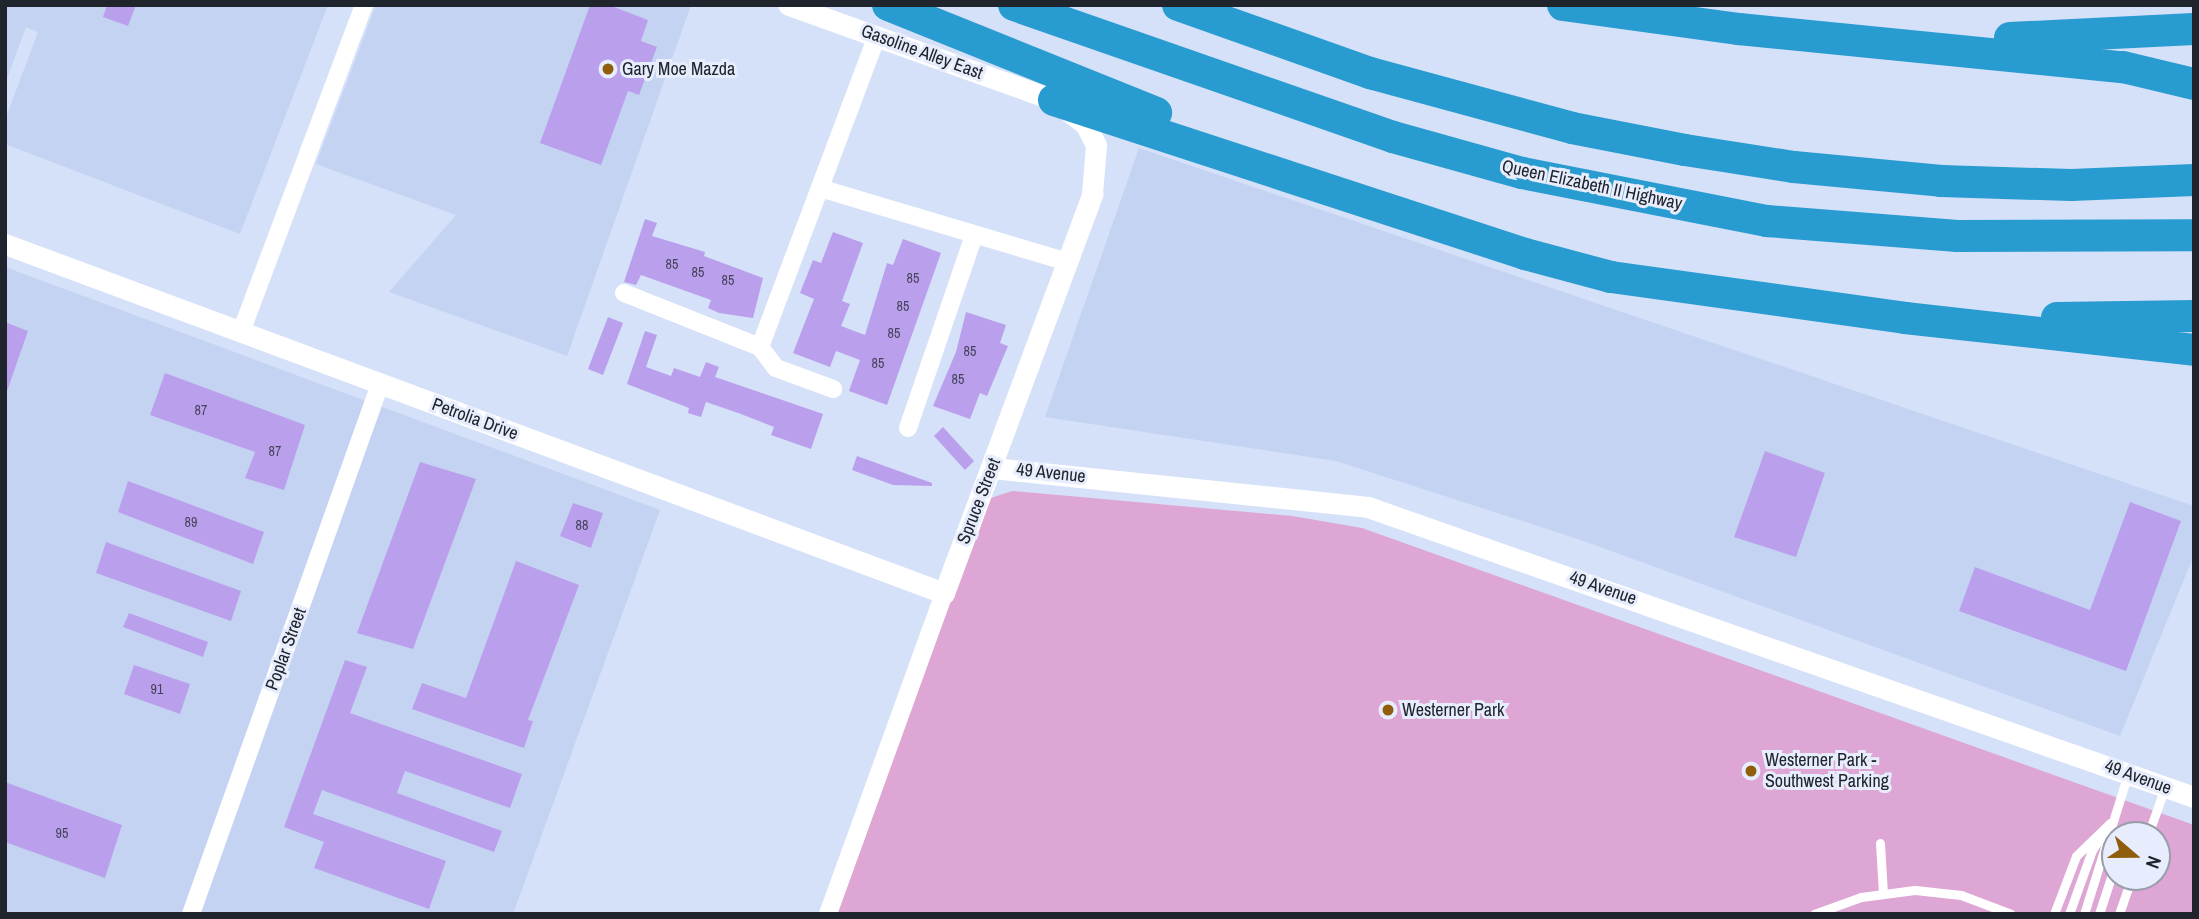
<!DOCTYPE html>
<style>
body{margin:0}
#map{position:relative;width:2199px;height:919px;overflow:hidden;background:#d5e0f9;font-family:"Archivo Narrow",sans-serif}
div>[style]{position:absolute}
.built>*{inset:0;background:#c5d3f2}
.green>*{inset:0;background:#dda6d4}
.building>*{inset:0;background:#baa0ec}
.service>*{height:9px;margin:-4.5px;padding:0 4.5px;transform-origin:4.5px;border-radius:4.5px;background:#fff}
.minor>*{height:18px;margin:-9px;padding:0 9px;transform-origin:9px;border-radius:9px;background:#fff}
.tertiary>*{height:21px;margin:-10.5px;padding:0 10.5px;transform-origin:10.5px;border-radius:10.5px;background:#fff}
.motorway>*{height:32px;margin:-16px;padding:0 16px;transform-origin:16px;border-radius:16px;background:#289bd0}
.dots>*{width:19px;height:19px;translate:-50% -50%;box-sizing:border-box;border:4px solid #e7edfc;border-radius:50%}
span{translate:-50% -50%;white-space:nowrap;text-align:center;line-height:1.15;-webkit-text-stroke:6px #e7edfc;paint-order:stroke}
.number-label{font-size:14px;color:#46435d}
.number-label span{-webkit-text-stroke-width:0}
.street-label{font-size:18px;color:#20242d}
.poi-label{font-size:18px;color:#20242d}
.left{translate:0 -50%;text-align:left}
.frame{position:absolute;inset:0;border:7px solid #20242d;pointer-events:none}
.north{position:absolute;left:2101px;top:821px;width:70px;height:70px;box-sizing:border-box;background:#e7edfc;border:2px solid #979da9;border-radius:50%;rotate:110deg;font-size:19px;font-weight:700;line-height:28px;text-align:center;color:#20242d}
.north::after{content:'';display:block;margin:auto;width:24px;height:32px;background:#8f5d0b;clip-path:polygon(50% 0,100% 100%,50% 72%,0 100%)}
</style>
<div id="map">
<div class="built">
<i style="clip-path:polygon(5px 5px,328px 5px,240px 234px,5px 144px,5px 120px,38px 32px,26px 27px,5px 84px)"></i>
<i style="clip-path:polygon(376px 5px,691px 5px,567px 356px,389px 292px,456px 215px,316px 164px)"></i>
<i style="clip-path:polygon(1139px 148px,2194px 506px,2194px 555px,2120px 736px,1578px 539px,1336px 461px,1045px 417px)"></i>
<i style="clip-path:polygon(5px 267px,660px 510px,513px 914px,5px 914px)"></i>
</div>
<div class="green">
<i style="clip-path:polygon(evenodd,1012px 491px,1292px 516px,1362px 528px,2194px 825px,2194px 914px,836px 914px,985px 500px,1012px 491px,2115px 835px,2157px 835px,2157px 877px,2115px 877px,2115px 835px)"></i>
</div>
<div class="building">
<i style="clip-path:polygon(107px 5px,136px 5px,128px 26px,103px 17px)"></i>
<i style="clip-path:polygon(590px 5px,609px 5px,648px 20px,641px 41px,657px 47px,639px 95px,628px 91px,601px 165px,540px 143px)"></i>
<i style="clip-path:polygon(645px 219px,657px 223px,652px 236px,705px 252px,704px 256px,763px 278px,753px 318px,719px 313px,708px 308px,711px 300px,641px 275px,636px 285px,624px 282px)"></i>
<i style="clip-path:polygon(833px 232px,863px 243px,842px 301px,850px 304px,841px 326px,865px 335px,887px 263px,893px 265px,903px 239px,941px 253px,887px 405px,849px 391px,860px 360px,836px 351px,830px 367px,793px 353px,814px 299px,800px 293px,813px 260px,821px 263px)"></i>
<i style="clip-path:polygon(966px 312px,1006px 325px,1000px 343px,1008px 346px,987px 396px,980px 393px,970px 419px,933px 406px,956px 352px)"></i>
<i style="clip-path:polygon(608px 317px,623px 323px,603px 375px,588px 369px)"></i>
<i style="clip-path:polygon(5px 322px,28px 331px,7px 391px,5px 390px)"></i>
<i style="clip-path:polygon(645px 331px,657px 335px,646px 367px,671px 376px,674px 368px,700px 377px,706px 362px,719px 367px,715px 377px,823px 414px,811px 449px,771px 435px,774px 427px,741px 414px,706px 402px,701px 417px,688px 413px,689px 408px,627px 384px)"></i>
<i style="clip-path:polygon(165px 373px,305px 425px,284px 490px,245px 478px,255px 452px,150px 415px)"></i>
<i style="clip-path:polygon(943px 427px,974px 461px,965px 470px,934px 436px)"></i>
<i style="clip-path:polygon(1765px 451px,1825px 473px,1796px 557px,1734px 537px)"></i>
<i style="clip-path:polygon(857px 456px,932px 483px,932px 486px,893px 485px,852px 470px)"></i>
<i style="clip-path:polygon(420px 462px,476px 479px,413px 649px,357px 633px)"></i>
<i style="clip-path:polygon(128px 481px,264px 532px,253px 564px,118px 512px)"></i>
<i style="clip-path:polygon(2130px 502px,2181px 521px,2126px 671px,1959px 611px,1975px 567px,2090px 610px)"></i>
<i style="clip-path:polygon(573px 503px,603px 513px,591px 548px,560px 536px)"></i>
<i style="clip-path:polygon(106px 542px,241px 591px,231px 621px,96px 573px)"></i>
<i style="clip-path:polygon(516px 561px,579px 585px,528px 720px,533px 721px,524px 748px,412px 709px,422px 683px,466px 698px)"></i>
<i style="clip-path:polygon(129px 613px,208px 642px,203px 657px,123px 627px)"></i>
<i style="clip-path:polygon(345px 660px,367px 667px,350px 713px,522px 774px,510px 808px,405px 771px,397px 793px,502px 831px,494px 852px,322px 790px,313px 814px,446px 861px,429px 909px,314px 868px,324px 842px,284px 827px)"></i>
<i style="clip-path:polygon(134px 665px,190px 684px,180px 714px,124px 694px)"></i>
<i style="clip-path:polygon(5px 782px,122px 825px,105px 878px,5px 842px)"></i>
</div>
<div class="service">
<i style="left:2148px;top:835px;width:51px;rotate:-70.5deg"></i>
<i style="left:1880px;top:843px;width:51px;rotate:86.6deg"></i>
<i style="left:1814px;top:914px;width:50px;rotate:-19.9deg"></i>
<i style="left:1861px;top:897px;width:54px;rotate:-7.4deg"></i>
<i style="left:1915px;top:890px;width:46px;rotate:6.2deg"></i>
<i style="left:1961px;top:895px;width:53px;rotate:20.8deg"></i>
<i style="left:2054px;top:914px;width:62px;rotate:-69.2deg"></i>
<i style="left:2076px;top:856px;width:47px;rotate:-44.1deg"></i>
<i style="left:2069px;top:914px;width:68px;rotate:-70.2deg"></i>
<i style="left:2092px;top:850px;width:19px;rotate:-55deg"></i>
<i style="left:2084px;top:914px;width:147px;rotate:-72.6deg"></i>
<i style="left:2099px;top:914px;width:39px;rotate:-72deg"></i>
<i style="left:2111px;top:877px;width:38px;rotate:-90deg"></i>
<i style="left:2119px;top:914px;width:39px;rotate:-71deg"></i>
</div>
<div class="minor">
<i style="left:823px;top:189px;width:256px;rotate:16.6deg"></i>
<i style="left:624px;top:293px;width:146px;rotate:21.7deg"></i>
<i style="left:760px;top:347px;width:26px;rotate:53deg"></i>
<i style="left:776px;top:368px;width:61px;rotate:20.2deg"></i>
<i style="left:241px;top:332px;width:349px;rotate:-69.4deg"></i>
<i style="left:760px;top:347px;width:332px;rotate:-69.4deg"></i>
<i style="left:908px;top:428px;width:204px;rotate:-71.1deg"></i>
<i style="left:191px;top:914px;width:563px;rotate:-70.37deg"></i>
<i style="left:828px;top:914px;width:341px;rotate:-70.1deg"></i>
</div>
<div class="tertiary">
<i style="left:5px;top:244px;width:1002px;rotate:20.39deg"></i>
<i style="left:944px;top:593px;width:426px;rotate:-69.6deg"></i>
<i style="left:1092px;top:194px;width:49px;rotate:-85.3deg"></i>
<i style="left:1096px;top:145px;width:22px;rotate:-117deg"></i>
<i style="left:1086px;top:125px;width:41px;rotate:-142deg"></i>
<i style="left:1054px;top:100px;width:282px;rotate:-160.3deg"></i>
<i style="left:992px;top:468px;width:378px;rotate:5.9deg"></i>
<i style="left:1368px;top:507px;width:875px;rotate:19.35deg"></i>
</div>
<div class="motorway">
<i style="left:888px;top:5px;width:289px;rotate:21.9deg"></i>
<i style="left:1014px;top:5px;width:401px;rotate:19.2deg"></i>
<i style="left:1393px;top:137px;width:134px;rotate:15.6deg"></i>
<i style="left:1522px;top:173px;width:250px;rotate:11.1deg"></i>
<i style="left:1767px;top:221px;width:191px;rotate:4.5deg"></i>
<i style="left:1957px;top:236px;width:237px;rotate:-0.2deg"></i>
<i style="left:1178px;top:5px;width:204px;rotate:19.5deg"></i>
<i style="left:1370px;top:73px;width:209px;rotate:15.2deg"></i>
<i style="left:1572px;top:128px;width:115px;rotate:11deg"></i>
<i style="left:1685px;top:150px;width:110px;rotate:8.9deg"></i>
<i style="left:1794px;top:167px;width:148px;rotate:5.4deg"></i>
<i style="left:1941px;top:181px;width:130px;rotate:1.8deg"></i>
<i style="left:2071px;top:185px;width:123px;rotate:-2.3deg"></i>
<i style="left:1563px;top:5px;width:178px;rotate:7.8deg"></i>
<i style="left:1739px;top:29px;width:386px;rotate:5.7deg"></i>
<i style="left:2123px;top:67px;width:73px;rotate:13.5deg"></i>
<i style="left:2010px;top:38px;width:184px;rotate:-2.8deg"></i>
<i style="left:1054px;top:100px;width:496px;rotate:18.1deg"></i>
<i style="left:1525px;top:254px;width:89px;rotate:15deg"></i>
<i style="left:1611px;top:277px;width:297px;rotate:7.9deg"></i>
<i style="left:1905px;top:318px;width:291px;rotate:6.3deg"></i>
<i style="left:2057px;top:318px;width:137px;rotate:-0.8deg"></i>
</div>
<div class="dots">
<i style="left:608px;top:69px;background:#8f5d0b"></i>
<i style="left:1388px;top:710px;background:#8f5d0b"></i>
<i style="left:1751px;top:771px;background:#8f5d0b"></i>
</div>
<div class="number-label">
<span style="left:672px;top:264px">85</span>
<span style="left:698px;top:272px">85</span>
<span style="left:913px;top:278px">85</span>
<span style="left:728px;top:280px">85</span>
<span style="left:903px;top:306px">85</span>
<span style="left:894px;top:333px">85</span>
<span style="left:970px;top:351px">85</span>
<span style="left:878px;top:363px">85</span>
<span style="left:958px;top:379px">85</span>
<span style="left:201px;top:410px">87</span>
<span style="left:275px;top:451px">87</span>
<span style="left:191px;top:522px">89</span>
<span style="left:582px;top:525px">88</span>
<span style="left:157px;top:689px">91</span>
<span style="left:62px;top:833px">95</span>
</div>
<div class="street-label">
<span style="left:922px;top:52px;rotate:20deg">Gasoline Alley East</span>
<span style="left:1592px;top:185px;rotate:12deg">Queen Elizabeth II Highway</span>
<span style="left:475px;top:419px;rotate:20deg">Petrolia Drive</span>
<span style="left:1051px;top:473px;rotate:6deg">49 Avenue</span>
<span style="left:979px;top:501px;rotate:-69deg">Spruce Street</span>
<span style="left:1603px;top:588px;rotate:19deg">49 Avenue</span>
<span style="left:286px;top:649px;rotate:-70deg">Poplar Street</span>
<span style="left:2138px;top:777px;rotate:20deg">49 Avenue</span>
</div>
<div class="poi-label">
<span class="left" style="left:622px;top:69px">Gary Moe Mazda</span>
<span class="left" style="left:1402px;top:710px">Westerner Park</span>
<span class="left" style="left:1765px;top:771px">Westerner Park -<br>Southwest Parking</span>
</div>
<div class="frame"></div>
<div class="north">N</div>
</div>
